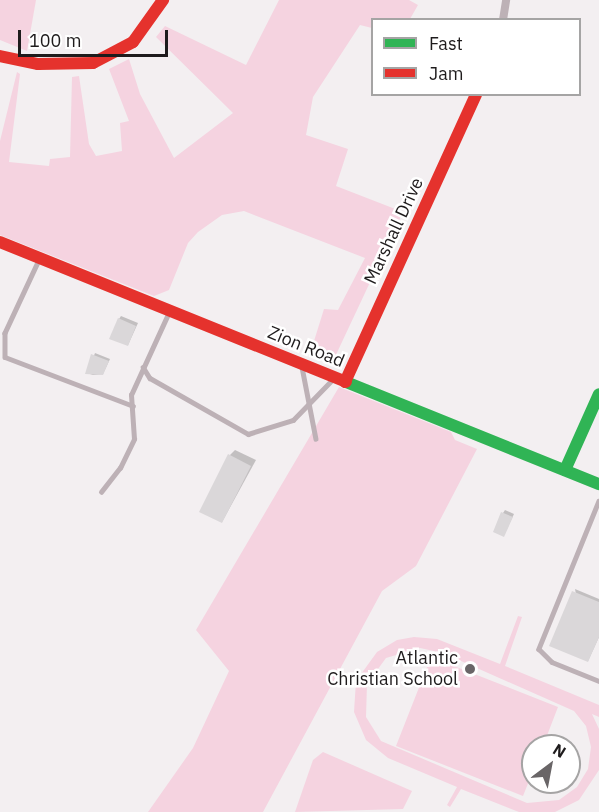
<!DOCTYPE html>
<style>
body{margin:0}
#map{position:relative;width:599px;height:812px;overflow:hidden;background:#f3eff1;font-family:"IBM Plex Sans",sans-serif}
div>[style]{position:absolute}
.green>*{inset:0;background:#f5d3e0}
.shadow>*{inset:0;background:#0003}
.building>*{inset:0;background:#dad7d9}
.lane>*{height:4.5px;margin:-2.25px;padding:0 2.25px;transform-origin:2.25px;border-radius:2.25px;background:#bdb1b6}
.street>*{height:8px;margin:-4px;padding:0 4px;transform-origin:4px;border-radius:4px;background:#bdb1b6}
.fast>*{height:12px;margin:-6px;padding:0 6px;transform-origin:6px;border-radius:6px;background:#30b455}
.jam>*{height:12px;margin:-6px;padding:0 6px;transform-origin:6px;border-radius:6px;background:#e5322d}
.dots>*{width:16px;height:16px;translate:-50% -50%;box-sizing:border-box;border:3px solid #fff;border-radius:50%}
span{translate:-50% -50%;white-space:nowrap;text-align:center;line-height:1.15;-webkit-text-stroke:5px #fff;paint-order:stroke}
.street-label{font-size:18px;color:#1e1b1c}
.poi-label{font-size:18px;color:#1e1b1c}
.right{translate:-100% -50%;text-align:right}
.legend{position:absolute;left:371px;top:18px;width:210px;height:78px;box-sizing:border-box;background:#fff;border:2px solid #a5a4a4;margin:0;padding:8px 10px;list-style:none;font-size:18px;color:#1e1b1c}
.legend li{display:flex;align-items:center;gap:12px;height:30px}
.legend b{width:30px;border:2px solid #a5a4a4}
.north{position:absolute;left:521px;top:734px;width:60px;height:60px;box-sizing:border-box;background:#fff;border:2px solid #a5a4a4;border-radius:50%;rotate:32deg;font-size:16px;font-weight:700;line-height:24px;text-align:center;color:#1e1b1c}
.north::after{content:'';display:block;margin:auto;width:21px;height:27px;background:#696567;clip-path:polygon(50% 0,100% 100%,50% 72%,0 100%)}
.scale{position:absolute;left:18px;top:30px;width:150px;height:27px;box-sizing:border-box;border:3px solid #1e1b1c;border-top:0;padding-left:8px;font-size:18px;line-height:21px;white-space:nowrap;color:#1e1b1c;-webkit-text-stroke:4px #fff;paint-order:stroke}
</style>
<div id="map">
<div class="green">
<i style="clip-path:polygon(0 0,36px 0,27px 51px,0 40px)"></i>
<i style="clip-path:polygon(279px 0,409px 0,418px 5px,410px 19px,372px 20px,372px 28px,360px 25px,313px 97px,306px 135px,348px 149px,336px 186px,403px 212px,334px 359px,323px 354px,320px 361px,309px 357px,324px 309px,338px 310px,365px 258px,244px 211px,222px 215px,198px 232px,188px 243px,169px 290px,154px 296px,0 235px,0 141px,17px 72px,20px 74px,9px 162px,49px 166px,50px 159px,70px 157px,72px 77px,79px 76px,89px 144px,96px 156px,122px 151px,120px 123px,129px 121px,109px 69px,129px 59px,140px 94px,174px 158px,233px 113px,156px 37px,165px 26px,246px 65px)"></i>
<i style="clip-path:polygon(339px 387px,451px 432px,455px 440px,477px 449px,416px 566px,382px 591px,263px 812px,148px 812px,193px 748px,229px 671px,196px 630px)"></i>
<i style="clip-path:polygon(evenodd,518px 616px,522px 617px,505px 666px,599px 705px,599px 717px,592px 714px,599px 729px,599px 770px,579px 800px,555px 812px,519px 812px,461px 789px,450px 807px,447px 805px,457px 787px,388px 758px,366px 740px,354px 712px,356px 681px,377px 652px,397px 640px,414px 637px,437px 639px,500px 664px,518px 616px,420px 648px,443px 653px,574px 711px,586px 726px,591px 747px,588px 769px,577px 787px,559px 800px,527px 803px,381px 741px,366px 717px,367px 684px,386px 658px,420px 648px)"></i>
<i style="clip-path:polygon(431px 657px,558px 707px,543px 746px,533px 746px,533px 771px,523px 796px,396px 746px)"></i>
<i style="clip-path:polygon(323px 752px,412px 791px,403px 809px,295px 812px,313px 760px)"></i>
</div>
<div class="shadow">
<i style="clip-path:polygon(121px 316px,138px 323px,128px 345px,119px 319px)"></i>
<i style="clip-path:polygon(95px 353px,110px 359px,103px 374px,93px 375px,87px 373px)"></i>
<i style="clip-path:polygon(235px 450px,256px 460px,222px 522px,230px 455px)"></i>
<i style="clip-path:polygon(505px 510px,514px 514px,504px 535px,503px 513px)"></i>
<i style="clip-path:polygon(575px 589px,599px 599px,599px 637px,588px 661px)"></i>
</div>
<div class="building">
<i style="clip-path:polygon(118px 318px,136px 326px,128px 346px,109px 339px)"></i>
<i style="clip-path:polygon(91px 354px,109px 361px,103px 375px,85px 374px)"></i>
<i style="clip-path:polygon(228px 454px,251px 466px,222px 523px,199px 512px)"></i>
<i style="clip-path:polygon(501px 512px,513px 517px,504px 537px,493px 532px)"></i>
<i style="clip-path:polygon(572px 591px,599px 602px,599px 637px,588px 662px,549px 646px)"></i>
</div>
<div class="lane">
<i style="left:40px;top:258px;width:83px;rotate:115deg"></i>
<i style="left:5px;top:333px;width:24px;rotate:90deg"></i>
<i style="left:5px;top:357px;width:137px;rotate:20.9deg"></i>
<i style="left:143px;top:367px;width:13px;rotate:58deg"></i>
<i style="left:150px;top:378px;width:113px;rotate:29.7deg"></i>
<i style="left:248px;top:434px;width:47px;rotate:-17.3deg"></i>
<i style="left:293px;top:420px;width:59px;rotate:-45.7deg"></i>
<i style="left:302px;top:367px;width:73px;rotate:79deg"></i>
<i style="left:101px;top:492px;width:31px;rotate:-52deg"></i>
<i style="left:120px;top:468px;width:32px;rotate:-64deg"></i>
<i style="left:134px;top:439px;width:44px;rotate:-93.9deg"></i>
<i style="left:131px;top:395px;width:91px;rotate:-65.4deg"></i>
<i style="left:599px;top:501px;width:160px;rotate:112.1deg"></i>
<i style="left:539px;top:649px;width:18px;rotate:45deg"></i>
<i style="left:552px;top:662px;width:51px;rotate:22deg"></i>
</div>
<div class="street">
<i style="left:503px;top:20px;width:20px;rotate:-81deg"></i>
</div>
<div class="fast">
<i style="left:346px;top:382px;width:273px;rotate:22deg"></i>
<i style="left:565px;top:470px;width:83px;rotate:-65.9deg"></i>
</div>
<div class="jam">
<i style="left:0;top:56px;width:39px;rotate:12deg"></i>
<i style="left:38px;top:64px;width:55px;rotate:-1deg"></i>
<i style="left:93px;top:63px;width:45px;rotate:-27.7deg"></i>
<i style="left:133px;top:42px;width:52px;rotate:-54.5deg"></i>
<i style="left:0;top:242px;width:373px;rotate:22deg"></i>
<i style="left:345px;top:382px;width:316px;rotate:-65.5deg"></i>
</div>
<div class="dots">
<i style="left:470px;top:669px;background:#696567"></i>
</div>
<div class="street-label">
<span style="left:394px;top:231px;rotate:-65deg">Marshall Drive</span>
<span style="left:306px;top:347px;rotate:22deg">Zion Road</span>
</div>
<div class="poi-label">
<span class="right" style="left:458px;top:669px">Atlantic<br>Christian School</span>
</div>
<ul class="legend">
<li><b style="height:8px;background:#30b455"></b>Fast</li>
<li><b style="height:8px;background:#e5322d"></b>Jam</li>
</ul>
<div class="north">N</div>
<div class="scale">100 m</div>
</div>
